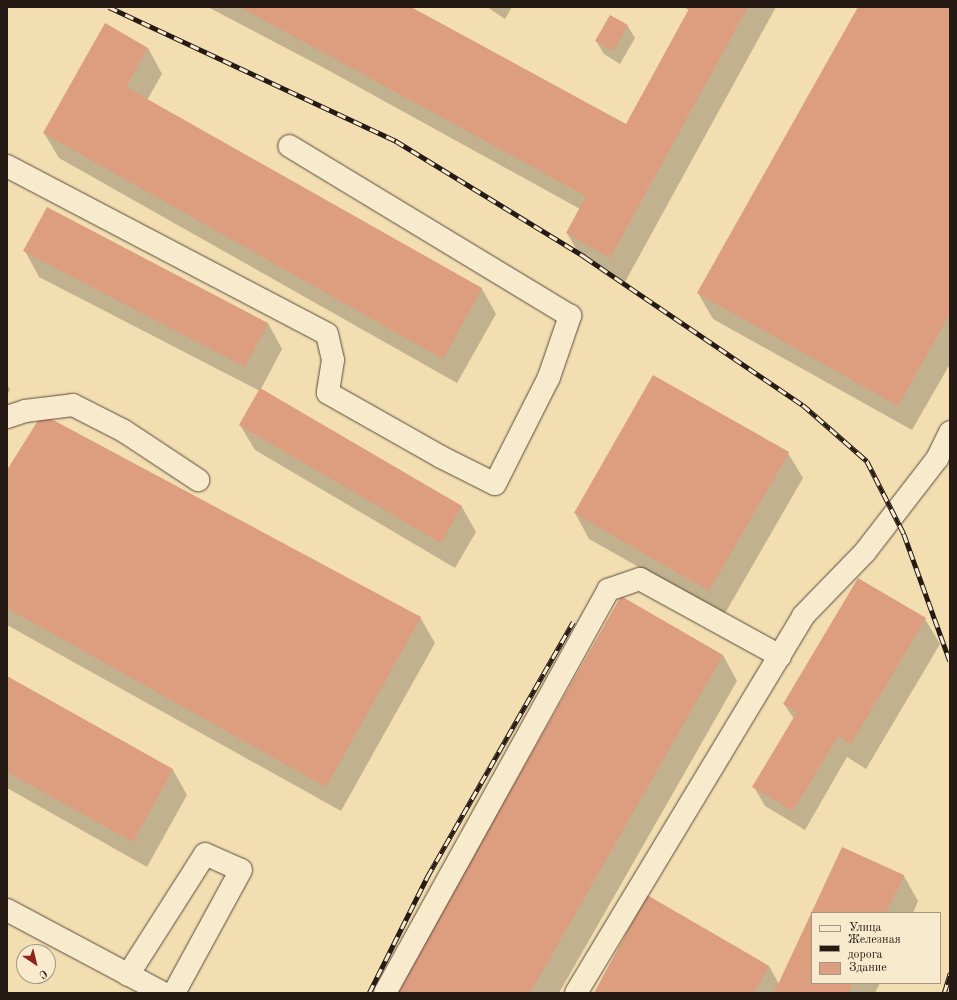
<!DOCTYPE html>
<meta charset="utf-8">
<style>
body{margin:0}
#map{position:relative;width:957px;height:1000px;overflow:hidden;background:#f3deb2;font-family:"Old Standard TT",serif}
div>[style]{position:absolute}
.shadow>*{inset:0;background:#0003}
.building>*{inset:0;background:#dd9d7f}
.roads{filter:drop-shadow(0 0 1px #584b3c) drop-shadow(0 0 1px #584b3c)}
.minor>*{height:22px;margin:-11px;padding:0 11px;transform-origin:11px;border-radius:11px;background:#f7eacd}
.rail>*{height:4.5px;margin-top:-2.25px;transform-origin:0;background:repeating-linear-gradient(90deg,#f7eacd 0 9px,#251a14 0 18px);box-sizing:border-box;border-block:1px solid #251a14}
span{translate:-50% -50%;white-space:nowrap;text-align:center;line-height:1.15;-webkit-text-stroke:4px #f7eacd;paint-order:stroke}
.frame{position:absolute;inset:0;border:8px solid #251a14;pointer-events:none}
.legend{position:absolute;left:811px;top:912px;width:130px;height:72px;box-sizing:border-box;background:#f7eacd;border:1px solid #a39783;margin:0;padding:5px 7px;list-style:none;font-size:12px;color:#251a14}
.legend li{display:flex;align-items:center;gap:8px;height:20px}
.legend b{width:20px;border:1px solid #a39783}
.north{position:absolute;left:16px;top:944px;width:40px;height:40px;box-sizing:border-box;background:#f7eacd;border:1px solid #a39783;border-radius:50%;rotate:145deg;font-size:11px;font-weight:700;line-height:16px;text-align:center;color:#251a14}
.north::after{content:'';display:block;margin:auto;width:14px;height:18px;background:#8f2418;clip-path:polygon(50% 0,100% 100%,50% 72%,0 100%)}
</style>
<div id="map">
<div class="shadow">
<i style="clip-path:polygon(208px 7px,409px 7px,626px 125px,689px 10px,683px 7px,776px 7px,625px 282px,582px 259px,567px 233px,580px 209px,326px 69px)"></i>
<i style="clip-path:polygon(487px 7px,512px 7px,505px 19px)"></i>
<i style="clip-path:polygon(859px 7px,950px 7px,950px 364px,912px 430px,713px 319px,698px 293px)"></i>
<i style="clip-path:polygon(627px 25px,635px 38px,620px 64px,604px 54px,596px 41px)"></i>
<i style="clip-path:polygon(148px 48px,162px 74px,147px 100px,482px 289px,496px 314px,457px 383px,59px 158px,44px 133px)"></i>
<i style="clip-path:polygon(25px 251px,268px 323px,282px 349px,261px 389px,462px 507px,476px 532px,455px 568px,255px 450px,240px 425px,260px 391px,39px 277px)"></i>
<i style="clip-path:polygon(7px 384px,10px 390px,7px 395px)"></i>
<i style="clip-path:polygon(788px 453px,803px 478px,724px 615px,589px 539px,575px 513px)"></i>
<i style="clip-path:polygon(7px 471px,420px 617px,435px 643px,341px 811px,7px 625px)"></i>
<i style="clip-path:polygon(925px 619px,940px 644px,866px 769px,847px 757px,805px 830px,765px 806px,754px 787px,794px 719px,784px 704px)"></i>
<i style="clip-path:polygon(723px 655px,737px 681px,559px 993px,396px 993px)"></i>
<i style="clip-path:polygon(7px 677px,173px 770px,187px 795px,147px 867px,7px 788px)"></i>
<i style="clip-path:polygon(843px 848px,904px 876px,918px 901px,913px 913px,812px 913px)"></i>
<i style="clip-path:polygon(648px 896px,769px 966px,779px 984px,812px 913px,812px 983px,880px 983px,875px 993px,595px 993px)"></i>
</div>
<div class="building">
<i style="clip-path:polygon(240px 7px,411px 7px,626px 124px,690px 7px,748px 7px,610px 258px,566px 233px,586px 196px)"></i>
<i style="clip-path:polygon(858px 7px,950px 7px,950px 313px,898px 406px,697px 293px)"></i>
<i style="clip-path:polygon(610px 15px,628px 25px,613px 51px,595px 41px)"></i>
<i style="clip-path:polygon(105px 23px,148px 48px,126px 87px,482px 288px,443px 359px,43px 133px)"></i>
<i style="clip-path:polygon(47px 207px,268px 323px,245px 367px,23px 251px)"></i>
<i style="clip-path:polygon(653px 375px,789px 452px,709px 591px,574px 513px)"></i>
<i style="clip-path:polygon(260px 388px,462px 506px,441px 543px,239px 425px)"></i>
<i style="clip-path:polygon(42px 414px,421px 617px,326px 787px,7px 608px,7px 470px)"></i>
<i style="clip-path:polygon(858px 578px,926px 618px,851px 744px,838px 736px,793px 811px,752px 787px,797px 712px,783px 704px)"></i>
<i style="clip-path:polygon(621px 596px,723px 655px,530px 993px,395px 993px)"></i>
<i style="clip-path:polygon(7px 676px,173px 769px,133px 842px,7px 772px)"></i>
<i style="clip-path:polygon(842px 847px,904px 875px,886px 913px,812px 913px,812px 983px,853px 983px,849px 993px,774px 993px)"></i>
<i style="clip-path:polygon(647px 895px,769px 966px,754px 993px,594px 993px)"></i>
</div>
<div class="roads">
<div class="minor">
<i style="left:7px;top:166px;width:361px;rotate:27.7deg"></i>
<i style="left:327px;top:334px;width:27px;rotate:77deg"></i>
<i style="left:333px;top:360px;width:33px;rotate:99deg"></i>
<i style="left:328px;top:393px;width:130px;rotate:29.5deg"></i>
<i style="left:441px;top:457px;width:60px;rotate:26.6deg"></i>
<i style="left:495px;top:484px;width:120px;rotate:-63.2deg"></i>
<i style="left:549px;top:377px;width:65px;rotate:-71deg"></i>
<i style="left:570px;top:316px;width:328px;rotate:-148.8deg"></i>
<i style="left:7px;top:417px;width:19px;rotate:-18deg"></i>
<i style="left:25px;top:411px;width:48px;rotate:-7.1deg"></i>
<i style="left:73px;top:405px;width:57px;rotate:27deg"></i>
<i style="left:124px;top:431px;width:89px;rotate:33.5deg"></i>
<i style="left:7px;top:910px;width:177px;rotate:28deg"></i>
<i style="left:128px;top:975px;width:143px;rotate:-57.5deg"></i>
<i style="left:205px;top:854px;width:39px;rotate:24deg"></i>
<i style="left:241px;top:870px;width:140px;rotate:118.6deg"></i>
<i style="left:385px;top:993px;width:461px;rotate:-61deg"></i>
<i style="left:608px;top:590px;width:34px;rotate:-19deg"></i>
<i style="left:640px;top:579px;width:160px;rotate:28.8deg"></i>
<i style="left:576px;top:993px;width:440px;rotate:-58.9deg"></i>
<i style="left:803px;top:616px;width:89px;rotate:-45.9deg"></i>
<i style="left:865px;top:552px;width:118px;rotate:-52.3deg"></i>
<i style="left:937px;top:459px;width:30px;rotate:-64deg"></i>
</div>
</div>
<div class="rail">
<i style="left:109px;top:7px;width:317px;rotate:25deg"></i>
<i style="left:396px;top:141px;width:222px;rotate:31.5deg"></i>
<i style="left:585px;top:257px;width:263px;rotate:34.2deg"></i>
<i style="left:803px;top:405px;width:85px;rotate:41.2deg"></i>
<i style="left:867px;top:461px;width:82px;rotate:63.1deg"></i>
<i style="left:904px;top:534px;width:135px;rotate:70.1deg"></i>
<i style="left:369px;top:993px;width:130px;rotate:-63.4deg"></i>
<i style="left:427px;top:877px;width:294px;rotate:-60.2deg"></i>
<i style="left:944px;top:993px;width:21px;rotate:-73deg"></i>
</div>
<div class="frame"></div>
<ul class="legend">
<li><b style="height:5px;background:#f7eacd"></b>Улица</li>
<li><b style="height:5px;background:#251a14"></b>Железная дорога</li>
<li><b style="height:11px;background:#dd9d7f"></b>Здание</li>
</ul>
<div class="north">С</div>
</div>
